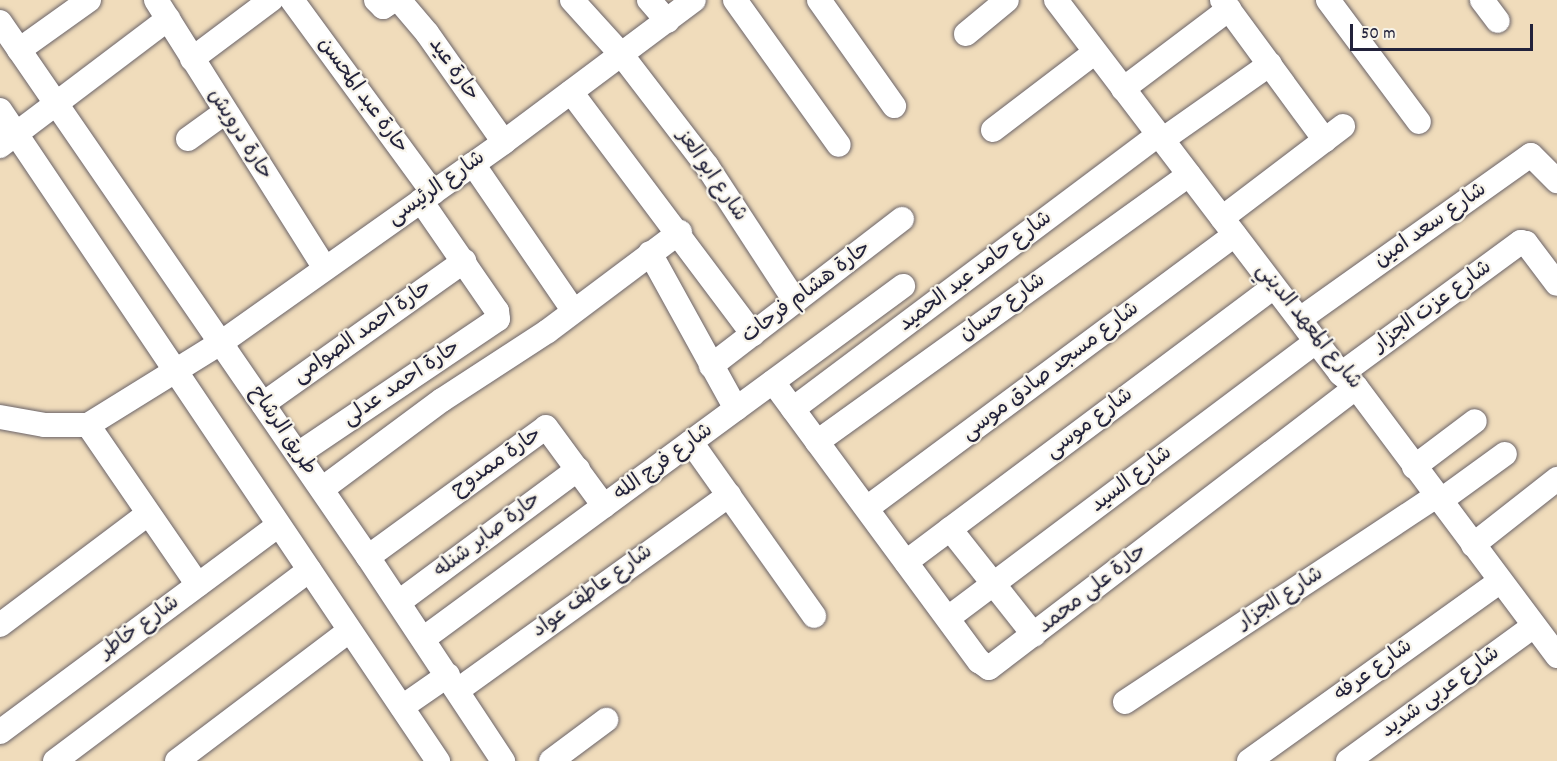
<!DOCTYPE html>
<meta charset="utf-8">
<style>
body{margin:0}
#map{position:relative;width:1557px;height:761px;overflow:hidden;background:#f0dcbb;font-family:Dekko,"Playpen Sans Arabic",sans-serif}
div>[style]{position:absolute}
.roads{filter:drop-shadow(0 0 2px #6a6368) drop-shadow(0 0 2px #6a6368)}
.street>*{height:24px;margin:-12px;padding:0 12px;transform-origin:12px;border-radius:12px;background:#fff}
span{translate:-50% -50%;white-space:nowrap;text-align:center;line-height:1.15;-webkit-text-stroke:4.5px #f7f3e8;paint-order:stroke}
.street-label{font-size:21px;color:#22223b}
.scale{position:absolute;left:1350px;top:24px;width:183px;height:27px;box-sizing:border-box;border:3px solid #22223b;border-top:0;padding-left:8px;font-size:18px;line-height:21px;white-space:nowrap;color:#22223b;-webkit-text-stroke:4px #f7f3e8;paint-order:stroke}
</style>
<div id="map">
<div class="roads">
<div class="street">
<i style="left:156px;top:0;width:317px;rotate:57.8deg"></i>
<i style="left:292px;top:0;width:239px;rotate:53.8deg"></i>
<i style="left:376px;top:0;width:10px;rotate:45deg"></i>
<i style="left:383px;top:7px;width:13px;rotate:-32deg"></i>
<i style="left:399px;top:0;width:43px;rotate:49.7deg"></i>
<i style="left:427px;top:33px;width:133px;rotate:54.8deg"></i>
<i style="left:572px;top:0;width:73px;rotate:47.8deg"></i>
<i style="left:621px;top:54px;width:141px;rotate:52.5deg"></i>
<i style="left:707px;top:166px;width:161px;rotate:56.9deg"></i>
<i style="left:649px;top:0;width:28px;rotate:49deg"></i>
<i style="left:735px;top:0;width:178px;rotate:54.4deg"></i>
<i style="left:819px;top:0;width:130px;rotate:54.7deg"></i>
<i style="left:1056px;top:0;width:469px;rotate:52.7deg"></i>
<i style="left:1340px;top:373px;width:21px;rotate:41deg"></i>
<i style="left:1356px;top:387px;width:336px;rotate:53.2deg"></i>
<i style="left:1222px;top:0;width:174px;rotate:53.7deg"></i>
<i style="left:1328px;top:0;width:152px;rotate:53.3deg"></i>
<i style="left:1482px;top:0;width:26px;rotate:53deg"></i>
<i style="left:0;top:22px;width:649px;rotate:55.48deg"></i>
<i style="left:368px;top:557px;width:245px;rotate:56.5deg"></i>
<i style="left:966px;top:34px;width:53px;rotate:-39.7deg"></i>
<i style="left:19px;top:50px;width:86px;rotate:-35.5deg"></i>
<i style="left:192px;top:59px;width:99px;rotate:-36.8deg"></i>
<i style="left:1123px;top:89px;width:133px;rotate:-37deg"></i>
<i style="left:571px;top:92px;width:303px;rotate:53.1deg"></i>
<i style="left:0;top:110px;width:785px;rotate:56.07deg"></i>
<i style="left:993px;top:130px;width:127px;rotate:-37.3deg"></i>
<i style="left:188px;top:139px;width:44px;rotate:-35.8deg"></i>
<i style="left:1162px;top:140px;width:132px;rotate:-35.1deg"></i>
<i style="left:0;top:146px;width:211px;rotate:-37.1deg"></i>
<i style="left:473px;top:164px;width:177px;rotate:55.6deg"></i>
<i style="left:1222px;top:218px;width:152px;rotate:-37.2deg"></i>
<i style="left:650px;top:253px;width:178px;rotate:61.1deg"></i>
<i style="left:1300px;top:319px;width:283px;rotate:-35.4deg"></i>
<i style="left:1531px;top:155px;width:37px;rotate:45deg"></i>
<i style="left:711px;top:366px;width:241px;rotate:-37.6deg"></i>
<i style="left:1341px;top:374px;width:223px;rotate:-36.3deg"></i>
<i style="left:1521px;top:242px;width:5px;rotate:11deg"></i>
<i style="left:1526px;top:243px;width:51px;rotate:52.9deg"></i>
<i style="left:773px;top:382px;width:347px;rotate:53.6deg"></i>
<i style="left:979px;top:661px;width:12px;rotate:35deg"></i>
<i style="left:989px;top:668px;width:462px;rotate:-37.4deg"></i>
<i style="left:263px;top:404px;width:247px;rotate:-35.4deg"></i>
<i style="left:793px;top:409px;width:456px;rotate:-36.9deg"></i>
<i style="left:0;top:417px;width:46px;rotate:10.1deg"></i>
<i style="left:45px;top:425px;width:43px"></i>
<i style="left:88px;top:425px;width:158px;rotate:-31.8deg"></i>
<i style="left:222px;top:342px;width:346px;rotate:-35.3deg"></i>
<i style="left:504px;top:142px;width:237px;rotate:-36.8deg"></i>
<i style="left:88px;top:425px;width:194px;rotate:55.5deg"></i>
<i style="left:691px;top:442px;width:213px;rotate:54.7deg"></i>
<i style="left:817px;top:442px;width:458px;rotate:-35.7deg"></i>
<i style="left:298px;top:454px;width:241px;rotate:-34deg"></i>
<i style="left:498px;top:319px;width:8px;rotate:-97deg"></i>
<i style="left:497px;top:311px;width:134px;rotate:-124.6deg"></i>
<i style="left:1414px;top:467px;width:76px;rotate:-37deg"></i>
<i style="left:322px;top:489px;width:149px;rotate:-36.6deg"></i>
<i style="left:442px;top:400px;width:126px;rotate:-33.1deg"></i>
<i style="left:548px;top:331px;width:165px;rotate:-36.9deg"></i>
<i style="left:1440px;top:501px;width:80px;rotate:-35.9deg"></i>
<i style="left:867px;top:508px;width:458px;rotate:-36.6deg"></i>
<i style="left:950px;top:529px;width:135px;rotate:51.6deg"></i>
<i style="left:1473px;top:545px;width:107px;rotate:-38.2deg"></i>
<i style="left:368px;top:557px;width:220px;rotate:-36.1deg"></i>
<i style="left:546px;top:427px;width:98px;rotate:53.7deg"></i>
<i style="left:906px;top:562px;width:459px;rotate:-36.8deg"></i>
<i style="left:399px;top:602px;width:223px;rotate:-36.6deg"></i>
<i style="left:948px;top:618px;width:461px;rotate:-36.9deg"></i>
<i style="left:0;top:625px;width:185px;rotate:-36.9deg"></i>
<i style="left:423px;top:639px;width:596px;rotate:-36.33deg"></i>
<i style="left:458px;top:690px;width:334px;rotate:-35.7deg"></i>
<i style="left:1125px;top:702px;width:373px;rotate:-33.5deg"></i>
<i style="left:402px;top:707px;width:56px;rotate:-34.8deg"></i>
<i style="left:0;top:732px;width:347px;rotate:-36.6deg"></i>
<i style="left:55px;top:761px;width:318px;rotate:-36.9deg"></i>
<i style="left:177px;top:761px;width:216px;rotate:-37.1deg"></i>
<i style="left:551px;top:761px;width:69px;rotate:-36.7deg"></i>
<i style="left:1249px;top:761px;width:309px;rotate:-35.6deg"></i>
<i style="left:1348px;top:761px;width:230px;rotate:-36deg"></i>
</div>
</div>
<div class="street-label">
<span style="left:453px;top:70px;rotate:55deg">حارة عيد</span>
<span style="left:362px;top:96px;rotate:54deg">حارة عبد المحسن</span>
<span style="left:239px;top:135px;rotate:58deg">حارة درويش</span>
<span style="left:711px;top:176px;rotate:55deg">شارع ابو العز</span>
<span style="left:437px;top:189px;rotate:-35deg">شارع الرئيسى</span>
<span style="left:1431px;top:226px;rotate:-35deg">شارع سعد امين</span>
<span style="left:976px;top:272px;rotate:-37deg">شارع حامد عبد الحميد</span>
<span style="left:807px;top:293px;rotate:-37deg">حارة هشام فرحات</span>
<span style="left:1433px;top:307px;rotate:-36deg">شارع عزت الجزار</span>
<span style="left:1003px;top:308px;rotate:-36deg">شارع حسان</span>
<span style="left:1308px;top:327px;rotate:51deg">شارع المعهد الديني</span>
<span style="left:363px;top:333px;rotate:-35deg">حارة احمد الصوامى</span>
<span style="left:1051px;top:372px;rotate:-37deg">شارع مسجد صادق موسى</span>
<span style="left:402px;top:384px;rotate:-34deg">حارة احمد عدلى</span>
<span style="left:1090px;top:424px;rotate:-37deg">شارع موسى</span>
<span style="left:282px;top:431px;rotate:56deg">طريق الرشاح</span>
<span style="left:497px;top:463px;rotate:-35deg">حارة ممدوح</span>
<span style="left:664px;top:463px;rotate:-36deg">شارع فرج الله</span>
<span style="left:1132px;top:480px;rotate:-37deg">شارع السيد</span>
<span style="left:488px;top:536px;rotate:-37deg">حارة صابر شنله</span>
<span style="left:1093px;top:590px;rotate:-38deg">حارة على محمد</span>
<span style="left:593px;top:592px;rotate:-36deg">شارع عاطف عواد</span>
<span style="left:1281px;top:599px;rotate:-33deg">شارع الجزار</span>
<span style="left:140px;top:628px;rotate:-36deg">شارع خاطر</span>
<span style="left:1374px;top:671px;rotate:-36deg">شارع عرفه</span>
<span style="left:1441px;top:693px;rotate:-36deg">شارع عربى شديد</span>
</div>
<div class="scale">50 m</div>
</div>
